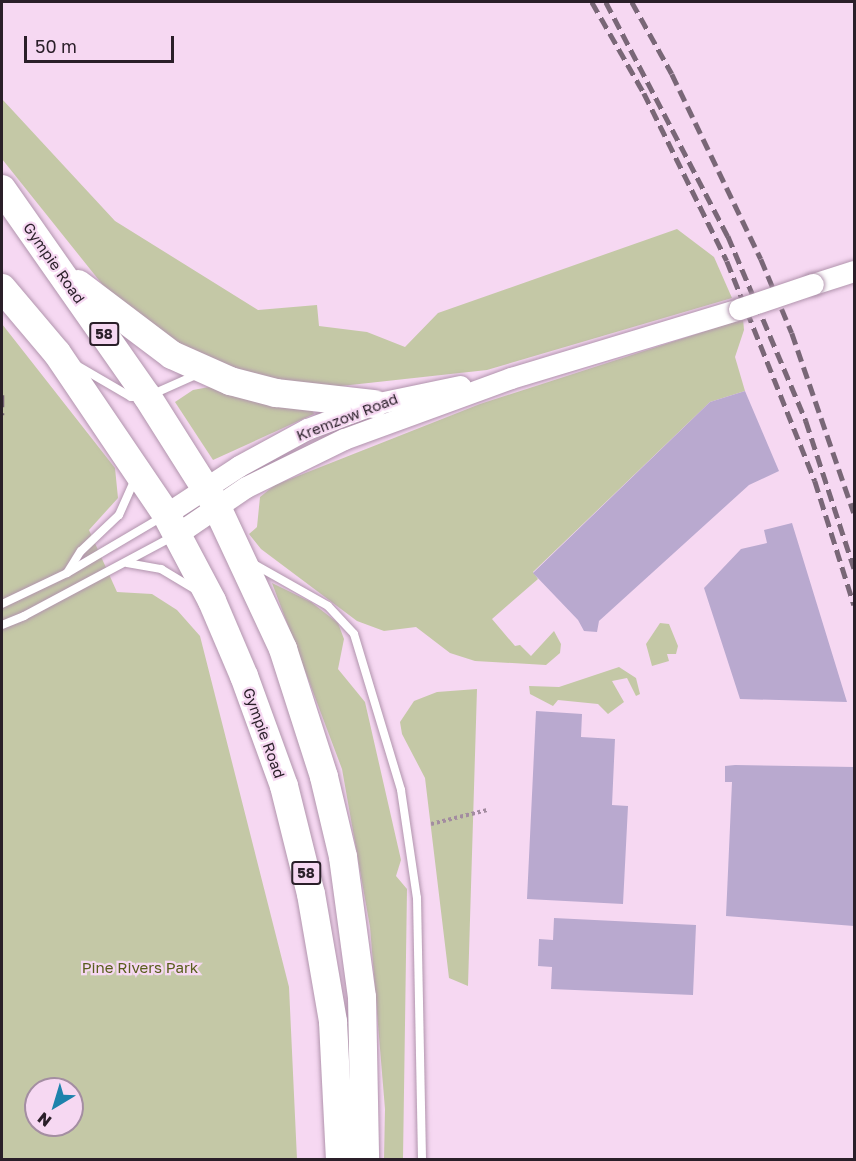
<!DOCTYPE html>
<style>
body{margin:0}
#map{position:relative;width:856px;height:1161px;overflow:hidden;background:#f6d8f2;font-family:"Golos Text",sans-serif}
div>[style]{position:absolute}
.green>*{inset:0;background:#c4c8a6}
.building>*{inset:0;background:#b9a9cf}
.path>*{height:4px;margin-top:-2px;transform-origin:0;background:repeating-linear-gradient(90deg,#a38ca0 0 3px,transparent 0 6px)}
.roads{filter:drop-shadow(0 0 2px #b194ad) drop-shadow(0 0 2px #b194ad)}
.service>*{height:8px;margin:-4px;padding:0 4px;transform-origin:4px;border-radius:4px;background:#fff}
.tertiary>*{height:21px;margin:-10.5px;padding:0 10.5px;transform-origin:10.5px;border-radius:10.5px;background:#fff}
.trunk>*{height:28px;margin:-14px;padding:0 14px;transform-origin:14px;border-radius:14px;background:#fff}
.rail>*{height:4.5px;margin-top:-2.25px;transform-origin:0;background:repeating-linear-gradient(90deg,#796777 0 12px,transparent 0 18px)}
.bridges{filter:drop-shadow(0 0 2px #b194ad) drop-shadow(0 0 2px #b194ad)}
.tertiary-bridge>*{height:21px;margin:-10.5px;padding:0 10.5px;transform-origin:10.5px;border-radius:10.5px;background:#fff}
span{translate:-50% -50%;white-space:nowrap;text-align:center;line-height:1.15;-webkit-text-stroke:4.5px #f6d8f2;paint-order:stroke}
.shield-label span{padding:2px 4px;background:#f6d8f2;border:2px solid;border-radius:4px;-webkit-text-stroke-width:0}
.shield-label{font-size:14px;color:#2a1f29;font-weight:700}
.street-label{font-size:15px;color:#2a1f29}
.park-label{font-size:15px;color:#585d1c}
.frame{position:absolute;inset:0;border:3px solid #2a1f29;pointer-events:none}
.north{position:absolute;left:24px;top:1077px;width:60px;height:60px;box-sizing:border-box;background:#f6d8f2;border:2px solid #a48ea2;border-radius:50%;rotate:218deg;font-size:16px;font-weight:700;line-height:24px;text-align:center;color:#2a1f29}
.north::after{content:'';display:block;margin:auto;width:21px;height:27px;background:#1d82ac;clip-path:polygon(50% 0,100% 100%,50% 72%,0 100%)}
.scale{position:absolute;left:24px;top:36px;width:150px;height:27px;box-sizing:border-box;border:3px solid #2a1f29;border-top:0;padding-left:8px;font-size:18px;line-height:21px;white-space:nowrap;color:#2a1f29;-webkit-text-stroke:4px #f6d8f2;paint-order:stroke}
</style>
<div id="map">
<div class="green">
<i style="clip-path:polygon(2px 99px,115px 221px,258px 310px,317px 305px,319px 326px,367px 332px,405px 347px,438px 313px,677px 229px,714px 257px,732px 298px,487px 370px,332px 387px,302px 385px,227px 369px,146px 326px,110px 294px,2px 159px)"></i>
<i style="clip-path:polygon(743px 319px,744px 330px,735px 357px,745px 391px,710px 402px,533px 572px,538px 579px,492px 619px,515px 646px,520px 645px,531px 656px,554px 631px,561px 644px,560px 653px,546px 665px,475px 661px,450px 653px,416px 627px,384px 631px,357px 621px,261px 549px,249px 534px,257px 527px,260px 497px,275px 485px,480px 404px)"></i>
<i style="clip-path:polygon(evenodd,2px 324px,115px 468px,118px 498px,89px 530px,117px 592px,152px 594px,177px 610px,200px 636px,289px 987px,297px 1159px,2px 1159px,2px 324px,36px 1089px,72px 1089px,72px 1125px,36px 1125px,36px 1089px)"></i>
<i style="clip-path:polygon(209px 387px,312px 409px,314px 414px,213px 460px,175px 402px,193px 390px)"></i>
<i style="clip-path:polygon(272px 583px,311px 602px,338px 623px,344px 639px,338px 669px,365px 702px,401px 860px,396px 876px,407px 889px,403px 1159px,384px 1159px,385px 1109px,370px 927px,342px 769px)"></i>
<i style="clip-path:polygon(660px 623px,669px 624px,678px 646px,676px 654px,667px 654px,669px 661px,652px 666px,646px 644px)"></i>
<i style="clip-path:polygon(619px 667px,636px 678px,640px 694px,636px 696px,627px 678px,612px 681px,624px 702px,608px 714px,598px 704px,558px 700px,553px 706px,530px 694px,529px 686px,559px 687px)"></i>
<i style="clip-path:polygon(477px 689px,468px 986px,449px 978px,425px 778px,402px 734px,400px 722px,414px 701px,437px 692px)"></i>
</div>
<div class="building">
<i style="clip-path:polygon(745px 391px,779px 471px,749px 485px,599px 621px,597px 632px,584px 631px,578px 620px,533px 573px,710px 402px)"></i>
<i style="clip-path:polygon(792px 523px,847px 702px,740px 699px,704px 588px,741px 549px,767px 543px,764px 530px)"></i>
<i style="clip-path:polygon(536px 711px,582px 714px,581px 737px,615px 739px,612px 805px,628px 806px,623px 904px,527px 899px)"></i>
<i style="clip-path:polygon(735px 765px,854px 767px,854px 926px,726px 916px,732px 782px,725px 782px,725px 766px)"></i>
<i style="clip-path:polygon(554px 918px,696px 925px,693px 995px,551px 989px,552px 967px,538px 966px,539px 939px,553px 940px)"></i>
</div>
<div class="path">
<i style="left:431px;top:824px;width:58px;rotate:-14deg"></i>
</div>
<div class="roads">
<div class="service">
<i style="left:78px;top:366px;width:61px;rotate:30.3deg"></i>
<i style="left:131px;top:397px;width:9px"></i>
<i style="left:153px;top:394px;width:49px;rotate:-24deg"></i>
<i style="left:127px;top:563px;width:35px;rotate:10deg"></i>
<i style="left:161px;top:569px;width:41px;rotate:31deg"></i>
<i style="left:252px;top:563px;width:87px;rotate:29.5deg"></i>
<i style="left:328px;top:606px;width:38px;rotate:47deg"></i>
<i style="left:354px;top:634px;width:163px;rotate:73.2deg"></i>
<i style="left:401px;top:790px;width:109px;rotate:81.6deg"></i>
<i style="left:417px;top:898px;width:262px;rotate:88.9deg"></i>
<i style="left:67px;top:573px;width:26px;rotate:-58deg"></i>
<i style="left:81px;top:551px;width:52px;rotate:-43.5deg"></i>
<i style="left:119px;top:515px;width:37px;rotate:-66deg"></i>
<i style="left:2px;top:604px;width:72px;rotate:-25.5deg"></i>
<i style="left:67px;top:573px;width:110px;rotate:-30.5deg"></i>
<i style="left:2px;top:625px;width:24px;rotate:-22deg"></i>
<i style="left:24px;top:616px;width:168px;rotate:-28.1deg"></i>
</div>
<div class="tertiary">
<i style="left:813px;top:284px;width:43px;rotate:-17.6deg"></i>
<i style="left:166px;top:514px;width:87px;rotate:-33.3deg"></i>
<i style="left:239px;top:466px;width:77px;rotate:-28.6deg"></i>
<i style="left:307px;top:429px;width:72px;rotate:-20.5deg"></i>
<i style="left:374px;top:404px;width:88px;rotate:-11.8deg"></i>
<i style="left:177px;top:534px;width:83px;rotate:-34.3deg"></i>
<i style="left:246px;top:487px;width:109px;rotate:-26.1deg"></i>
<i style="left:344px;top:439px;width:178px;rotate:-20.1deg"></i>
<i style="left:511px;top:378px;width:238px;rotate:-16.8deg"></i>
</div>
<div class="trunk">
<i style="left:2px;top:189px;width:253px;rotate:55deg"></i>
<i style="left:147px;top:396px;width:129px;rotate:57.7deg"></i>
<i style="left:216px;top:505px;width:159px;rotate:65deg"></i>
<i style="left:283px;top:649px;width:134px;rotate:72.2deg"></i>
<i style="left:324px;top:777px;width:82px;rotate:76.6deg"></i>
<i style="left:343px;top:857px;width:141px;rotate:82.3deg"></i>
<i style="left:362px;top:997px;width:163px;rotate:88.9deg"></i>
<i style="left:78px;top:284px;width:118px;rotate:37.1deg"></i>
<i style="left:172px;top:355px;width:64px;rotate:24.1deg"></i>
<i style="left:230px;top:381px;width:48px;rotate:14.6deg"></i>
<i style="left:276px;top:393px;width:99px;rotate:6.4deg"></i>
<i style="left:2px;top:288px;width:85px;rotate:49.8deg"></i>
<i style="left:57px;top:353px;width:194px;rotate:55.9deg"></i>
<i style="left:166px;top:514px;width:98px;rotate:62.1deg"></i>
<i style="left:212px;top:601px;width:82px;rotate:66.9deg"></i>
<i style="left:244px;top:676px;width:117px;rotate:70deg"></i>
<i style="left:284px;top:786px;width:111px;rotate:76deg"></i>
<i style="left:311px;top:894px;width:130px;rotate:80.2deg"></i>
<i style="left:333px;top:1022px;width:138px;rotate:87.1deg"></i>
</div>
</div>
<div class="rail">
<i style="left:592px;top:2px;width:105px;rotate:60.3deg"></i>
<i style="left:644px;top:93px;width:187px;rotate:63.7deg"></i>
<i style="left:727px;top:261px;width:237px;rotate:68.2deg"></i>
<i style="left:815px;top:481px;width:130px;rotate:72.5deg"></i>
<i style="left:606px;top:2px;width:264px;rotate:62.5deg"></i>
<i style="left:728px;top:236px;width:201px;rotate:67.1deg"></i>
<i style="left:806px;top:421px;width:155px;rotate:71.9deg"></i>
<i style="left:632px;top:2px;width:82px;rotate:60.9deg"></i>
<i style="left:672px;top:74px;width:205px;rotate:64.3deg"></i>
<i style="left:761px;top:259px;width:80px;rotate:67.3deg"></i>
<i style="left:792px;top:333px;width:190px;rotate:71deg"></i>
<i style="left:2px;top:395px;width:20px;rotate:90deg"></i>
</div>
<div class="bridges">
<div class="tertiary-bridge">
<i style="left:739px;top:309px;width:78px;rotate:-18.7deg"></i>
</div>
</div>
<div class="shield-label">
<span style="left:104px;top:334px">58</span>
<span style="left:306px;top:873px">58</span>
</div>
<div class="street-label">
<span style="left:54px;top:263px;rotate:55deg">Gympie Road</span>
<span style="left:347px;top:417px;rotate:-21deg">Kremzow Road</span>
<span style="left:264px;top:733px;rotate:70deg">Gympie Road</span>
</div>
<div class="park-label">
<span style="left:140px;top:968px">Pine Rivers Park</span>
</div>
<div class="frame"></div>
<div class="north">N</div>
<div class="scale">50 m</div>
</div>
